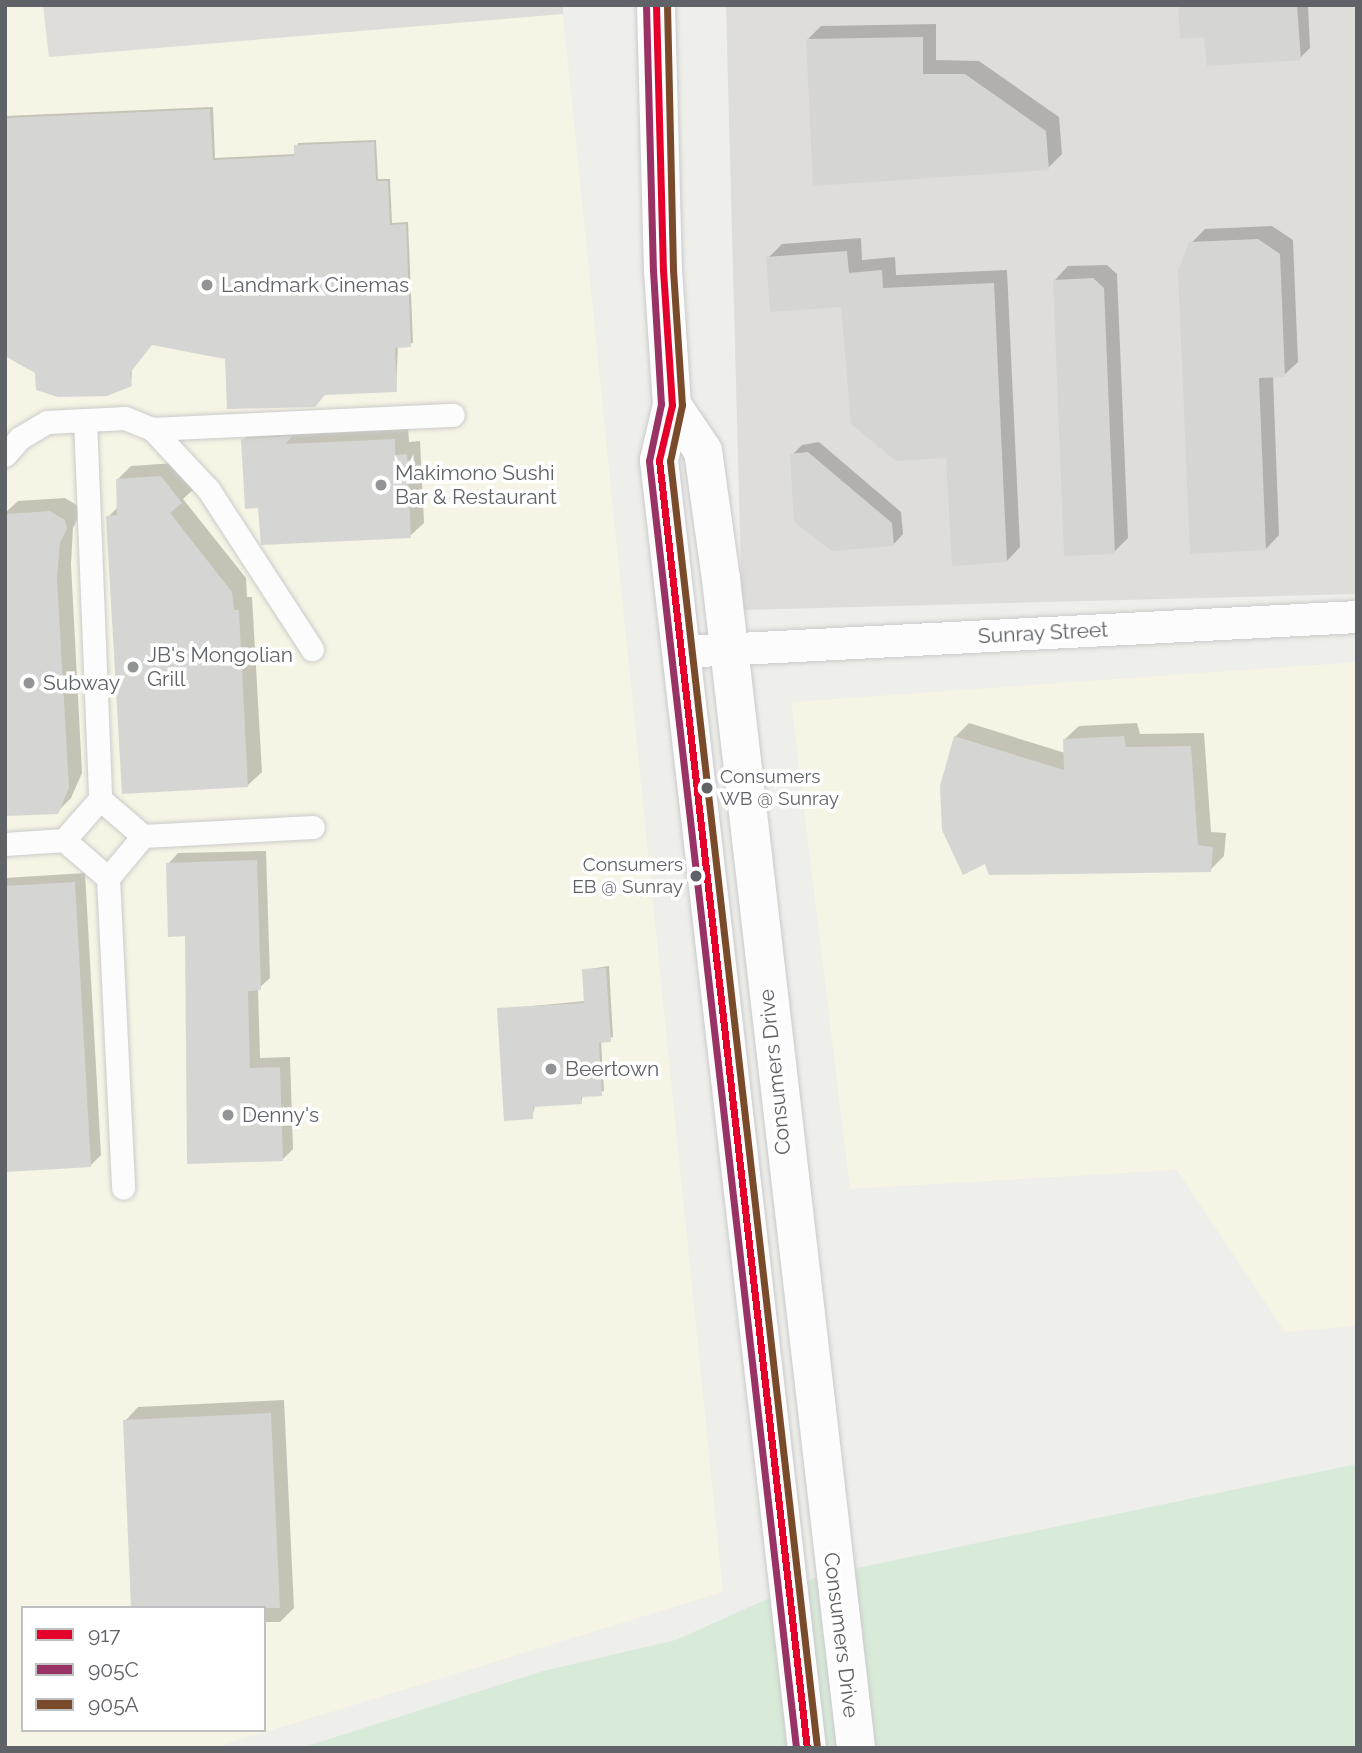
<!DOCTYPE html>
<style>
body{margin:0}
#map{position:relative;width:1362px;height:1753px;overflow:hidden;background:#eeeeea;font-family:Raleway,sans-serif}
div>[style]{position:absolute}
.commercial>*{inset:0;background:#f6f4e4}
.industrial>*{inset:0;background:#deddda}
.green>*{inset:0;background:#d8ead8}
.shadow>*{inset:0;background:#0003}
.building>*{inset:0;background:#d5d5d3}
.roads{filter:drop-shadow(0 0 2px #cacacb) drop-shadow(0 0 2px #cacacb)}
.pedestrian>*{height:23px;margin:-11.5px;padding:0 11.5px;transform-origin:11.5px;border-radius:11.5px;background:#fcfcfc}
.minor>*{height:32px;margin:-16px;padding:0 16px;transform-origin:16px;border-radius:16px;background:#fcfcfc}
.secondary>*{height:38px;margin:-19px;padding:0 19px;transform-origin:19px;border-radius:19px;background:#fcfcfc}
.bus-1>*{height:7px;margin:-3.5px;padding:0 3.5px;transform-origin:3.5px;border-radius:3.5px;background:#e4002b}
.bus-2>*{height:7px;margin:-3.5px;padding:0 3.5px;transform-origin:3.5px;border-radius:3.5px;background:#936}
.bus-3>*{height:7px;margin:-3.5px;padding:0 3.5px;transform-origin:3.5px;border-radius:3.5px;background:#7a4b2a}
.dots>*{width:19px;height:19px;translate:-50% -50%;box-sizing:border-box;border:4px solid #fff;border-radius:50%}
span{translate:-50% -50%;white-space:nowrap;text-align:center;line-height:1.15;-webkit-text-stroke:7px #fff;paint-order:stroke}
.bus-label{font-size:19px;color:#5f6267}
.left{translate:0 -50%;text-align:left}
.right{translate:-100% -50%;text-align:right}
.poi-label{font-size:21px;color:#5f6267}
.street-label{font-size:21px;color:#5f6267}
.frame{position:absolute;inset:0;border:7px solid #5f6267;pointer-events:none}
.legend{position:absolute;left:21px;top:1606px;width:245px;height:126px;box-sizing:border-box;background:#fff;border:2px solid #bfc0c2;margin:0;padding:9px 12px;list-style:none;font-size:21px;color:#5f6267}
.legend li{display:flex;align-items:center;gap:14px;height:35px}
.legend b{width:35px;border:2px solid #bfc0c2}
</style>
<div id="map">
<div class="commercial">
<i style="clip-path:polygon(evenodd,5px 5px,43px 5px,49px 57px,563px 14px,723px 1592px,213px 1748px,5px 1748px,5px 5px,23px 1608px,264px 1608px,264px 1730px,23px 1730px,23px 1608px)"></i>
<i style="clip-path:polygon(1357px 662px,1357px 1326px,1285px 1332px,1177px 1170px,850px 1189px,791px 702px)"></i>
</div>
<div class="industrial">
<i style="clip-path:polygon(43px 5px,563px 5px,563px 14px,49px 57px)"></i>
<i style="clip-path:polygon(726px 5px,1357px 5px,1357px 594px,742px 610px)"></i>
</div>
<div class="green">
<i style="clip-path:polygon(1357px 1464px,1357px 1748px,301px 1748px,543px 1671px,676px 1640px,819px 1576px)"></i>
</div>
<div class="shadow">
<i style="clip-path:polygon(1180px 5px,1308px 5px,1310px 48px,1300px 58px,1206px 35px)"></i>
<i style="clip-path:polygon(936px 24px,936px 60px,979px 61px,1059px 117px,1062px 154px,1048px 168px,807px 40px,821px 26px)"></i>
<i style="clip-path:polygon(213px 107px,215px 158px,296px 154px,298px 143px,376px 140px,378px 179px,390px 179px,392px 223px,408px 222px,413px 343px,398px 346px,396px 391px,152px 344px,132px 369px,131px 385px,37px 372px,5px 354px,5px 116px)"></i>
<i style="clip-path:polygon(1272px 226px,1293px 240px,1298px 362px,1284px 375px,1273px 376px,1279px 535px,1266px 549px,1191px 243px,1205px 229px)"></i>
<i style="clip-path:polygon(861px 238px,862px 260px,895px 257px,896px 275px,1007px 270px,1020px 547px,1007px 561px,948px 456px,843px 305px,768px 258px,782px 244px)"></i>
<i style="clip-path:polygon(1107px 265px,1117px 274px,1128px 538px,1114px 552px,1055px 280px,1068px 266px)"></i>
<i style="clip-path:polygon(257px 426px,408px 426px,409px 442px,420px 441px,424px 523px,410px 536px,259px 506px,243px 440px)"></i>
<i style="clip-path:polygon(819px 442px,901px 512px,903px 534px,893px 545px,792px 455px,802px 445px)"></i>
<i style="clip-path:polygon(175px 463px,195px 488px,183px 499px,246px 578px,247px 597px,252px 597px,262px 772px,248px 785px,108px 517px,119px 506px,118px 479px,131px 466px)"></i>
<i style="clip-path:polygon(65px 498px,78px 506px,80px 514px,73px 528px,71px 564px,82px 773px,71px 798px,57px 812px,5px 815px,5px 513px,18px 501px)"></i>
<i style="clip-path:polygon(969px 723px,1065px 753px,1065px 739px,1079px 726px,1137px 723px,1140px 734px,1204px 733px,1211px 832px,1226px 833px,1224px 856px,1210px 870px,955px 737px)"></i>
<i style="clip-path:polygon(266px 851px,270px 978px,258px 989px,260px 1058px,290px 1057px,293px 1149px,283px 1159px,187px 934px,168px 864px,178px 853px)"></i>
<i style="clip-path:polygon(85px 873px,101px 1155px,90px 1166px,5px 1170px,5px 878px)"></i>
<i style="clip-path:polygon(609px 966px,613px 1037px,601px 1041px,604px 1091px,583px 1095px,581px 1103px,535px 1105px,532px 1118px,499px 1009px,585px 1001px,583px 970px)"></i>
<i style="clip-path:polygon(284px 1400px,294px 1608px,280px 1622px,264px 1622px,264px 1608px,125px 1421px,138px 1407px)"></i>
</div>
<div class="building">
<i style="clip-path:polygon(1178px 5px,1297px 5px,1301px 60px,1207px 66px,1204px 37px,1180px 39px)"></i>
<i style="clip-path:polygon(923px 37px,923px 74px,965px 74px,1046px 131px,1049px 170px,813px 186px,806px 39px)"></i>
<i style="clip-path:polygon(210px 109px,213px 160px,294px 156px,294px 145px,374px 142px,376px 181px,388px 181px,390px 225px,406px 224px,411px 347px,395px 348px,397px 392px,325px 395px,315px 407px,227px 409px,225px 359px,152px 345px,130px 373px,132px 386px,107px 396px,58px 397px,36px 390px,35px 373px,5px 356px,5px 118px)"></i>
<i style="clip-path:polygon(1258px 239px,1280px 254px,1285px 377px,1259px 378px,1266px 550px,1190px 554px,1178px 271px,1189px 242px)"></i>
<i style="clip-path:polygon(847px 251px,849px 273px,882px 270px,883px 288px,994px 283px,1007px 562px,952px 566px,946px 458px,896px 461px,851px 424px,841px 307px,770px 312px,766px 257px)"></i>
<i style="clip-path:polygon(1093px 278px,1104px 288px,1115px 554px,1064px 556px,1053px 280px)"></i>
<i style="clip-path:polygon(292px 436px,286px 444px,395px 439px,395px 455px,407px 454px,411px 538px,261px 545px,258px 508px,245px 509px,241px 439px)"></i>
<i style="clip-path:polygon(808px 452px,892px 523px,894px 546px,832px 551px,794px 522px,790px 454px)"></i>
<i style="clip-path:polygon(161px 476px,182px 503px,170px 513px,232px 592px,234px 610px,239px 610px,248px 787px,122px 794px,106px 516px,117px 515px,116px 479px)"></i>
<i style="clip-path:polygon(50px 511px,65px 520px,67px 529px,60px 543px,57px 578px,69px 788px,58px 814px,5px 816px,5px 514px)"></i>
<i style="clip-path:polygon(954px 736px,1064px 770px,1063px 739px,1124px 736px,1126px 747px,1191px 746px,1198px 845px,1213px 847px,1211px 872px,989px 875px,985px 864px,963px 875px,942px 830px,940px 786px)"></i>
<i style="clip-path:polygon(257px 860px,261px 990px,248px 991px,250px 1068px,280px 1067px,283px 1161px,187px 1164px,185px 936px,168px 937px,166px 863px)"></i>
<i style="clip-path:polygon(75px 882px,91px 1167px,5px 1172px,5px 886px)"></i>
<i style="clip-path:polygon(606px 968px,611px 1042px,599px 1043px,602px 1096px,581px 1097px,582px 1104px,533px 1107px,533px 1119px,504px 1121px,497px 1008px,584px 1003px,582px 969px)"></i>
<i style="clip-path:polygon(271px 1413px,280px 1608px,131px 1608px,123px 1420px)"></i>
</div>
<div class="roads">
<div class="pedestrian">
<i style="left:85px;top:420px;width:379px;rotate:87.7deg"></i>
<i style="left:152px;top:429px;width:301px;rotate:-2.7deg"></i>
<i style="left:5px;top:455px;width:23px;rotate:-49deg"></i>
<i style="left:20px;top:438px;width:31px;rotate:-31deg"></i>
<i style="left:47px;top:422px;width:78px;rotate:-2.9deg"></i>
<i style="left:125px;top:418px;width:29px;rotate:22deg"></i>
<i style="left:152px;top:429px;width:82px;rotate:47deg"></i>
<i style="left:208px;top:489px;width:191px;rotate:57deg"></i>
<i style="left:143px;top:836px;width:170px;rotate:-3deg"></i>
<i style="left:5px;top:844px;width:59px;rotate:-3.9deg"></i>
<i style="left:64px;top:840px;width:58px;rotate:40.8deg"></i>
<i style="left:108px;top:878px;width:55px;rotate:-50.2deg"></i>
<i style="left:143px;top:836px;width:57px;rotate:-139.3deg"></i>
<i style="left:100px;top:799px;width:55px;rotate:131.3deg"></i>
<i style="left:108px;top:878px;width:310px;rotate:87.2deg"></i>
</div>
<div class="minor">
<i style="left:681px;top:652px;width:677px;rotate:-2.96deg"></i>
</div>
<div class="secondary">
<i style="left:656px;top:5px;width:265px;rotate:88.5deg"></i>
<i style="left:663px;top:270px;width:135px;rotate:86.2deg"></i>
<i style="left:672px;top:405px;width:57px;rotate:103.3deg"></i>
<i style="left:659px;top:460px;width:1296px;rotate:83.45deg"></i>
<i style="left:672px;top:405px;width:55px;rotate:56deg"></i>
<i style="left:703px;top:451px;width:129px;rotate:82deg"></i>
<i style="left:721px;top:579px;width:1177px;rotate:83.41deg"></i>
</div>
</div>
<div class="bus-1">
<i style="left:656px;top:5px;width:265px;rotate:88.5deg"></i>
<i style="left:663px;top:270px;width:135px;rotate:86.2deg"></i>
<i style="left:672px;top:405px;width:57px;rotate:103.3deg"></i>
<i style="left:659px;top:460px;width:1296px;rotate:83.45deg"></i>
</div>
<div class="bus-2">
<i style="left:646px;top:5px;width:265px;rotate:88.5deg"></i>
<i style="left:653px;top:270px;width:134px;rotate:86.6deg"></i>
<i style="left:661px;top:404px;width:58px;rotate:101.9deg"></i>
<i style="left:649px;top:461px;width:1295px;rotate:83.48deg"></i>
</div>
<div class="bus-3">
<i style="left:667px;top:5px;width:265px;rotate:88.7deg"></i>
<i style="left:673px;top:270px;width:135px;rotate:86.2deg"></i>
<i style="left:682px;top:405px;width:57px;rotate:102.1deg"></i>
<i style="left:670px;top:461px;width:1294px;rotate:83.48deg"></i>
</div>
<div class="dots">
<i style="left:207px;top:285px;background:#919395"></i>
<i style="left:381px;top:485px;background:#919395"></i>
<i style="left:133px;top:667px;background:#919395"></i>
<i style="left:29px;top:683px;background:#919395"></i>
<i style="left:707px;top:788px;background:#5f6267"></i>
<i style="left:696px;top:876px;background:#5f6267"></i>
<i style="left:551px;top:1069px;background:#919395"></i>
<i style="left:228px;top:1115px;background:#919395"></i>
</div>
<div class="bus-label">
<span class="left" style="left:720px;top:788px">Consumers<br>WB @ Sunray</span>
<span class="right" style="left:683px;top:876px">Consumers<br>EB @ Sunray</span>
</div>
<div class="poi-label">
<span class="left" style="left:221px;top:285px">Landmark Cinemas</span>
<span class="left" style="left:395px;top:485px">Makimono Sushi<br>Bar &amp; Restaurant</span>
<span class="left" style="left:147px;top:667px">JB's Mongolian<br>Grill</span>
<span class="left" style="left:43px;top:683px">Subway</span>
<span class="left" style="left:565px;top:1069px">Beertown</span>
<span class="left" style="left:242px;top:1115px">Denny's</span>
</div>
<div class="street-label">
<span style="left:1043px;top:633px;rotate:-3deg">Sunray Street</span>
<span style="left:775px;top:1072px;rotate:-96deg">Consumers Drive</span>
<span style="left:841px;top:1635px;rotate:83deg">Consumers Drive</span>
</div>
<div class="frame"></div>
<ul class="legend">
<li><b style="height:9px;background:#e4002b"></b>917</li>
<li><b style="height:9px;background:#936"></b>905C</li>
<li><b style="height:9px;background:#7a4b2a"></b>905A</li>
</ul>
</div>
